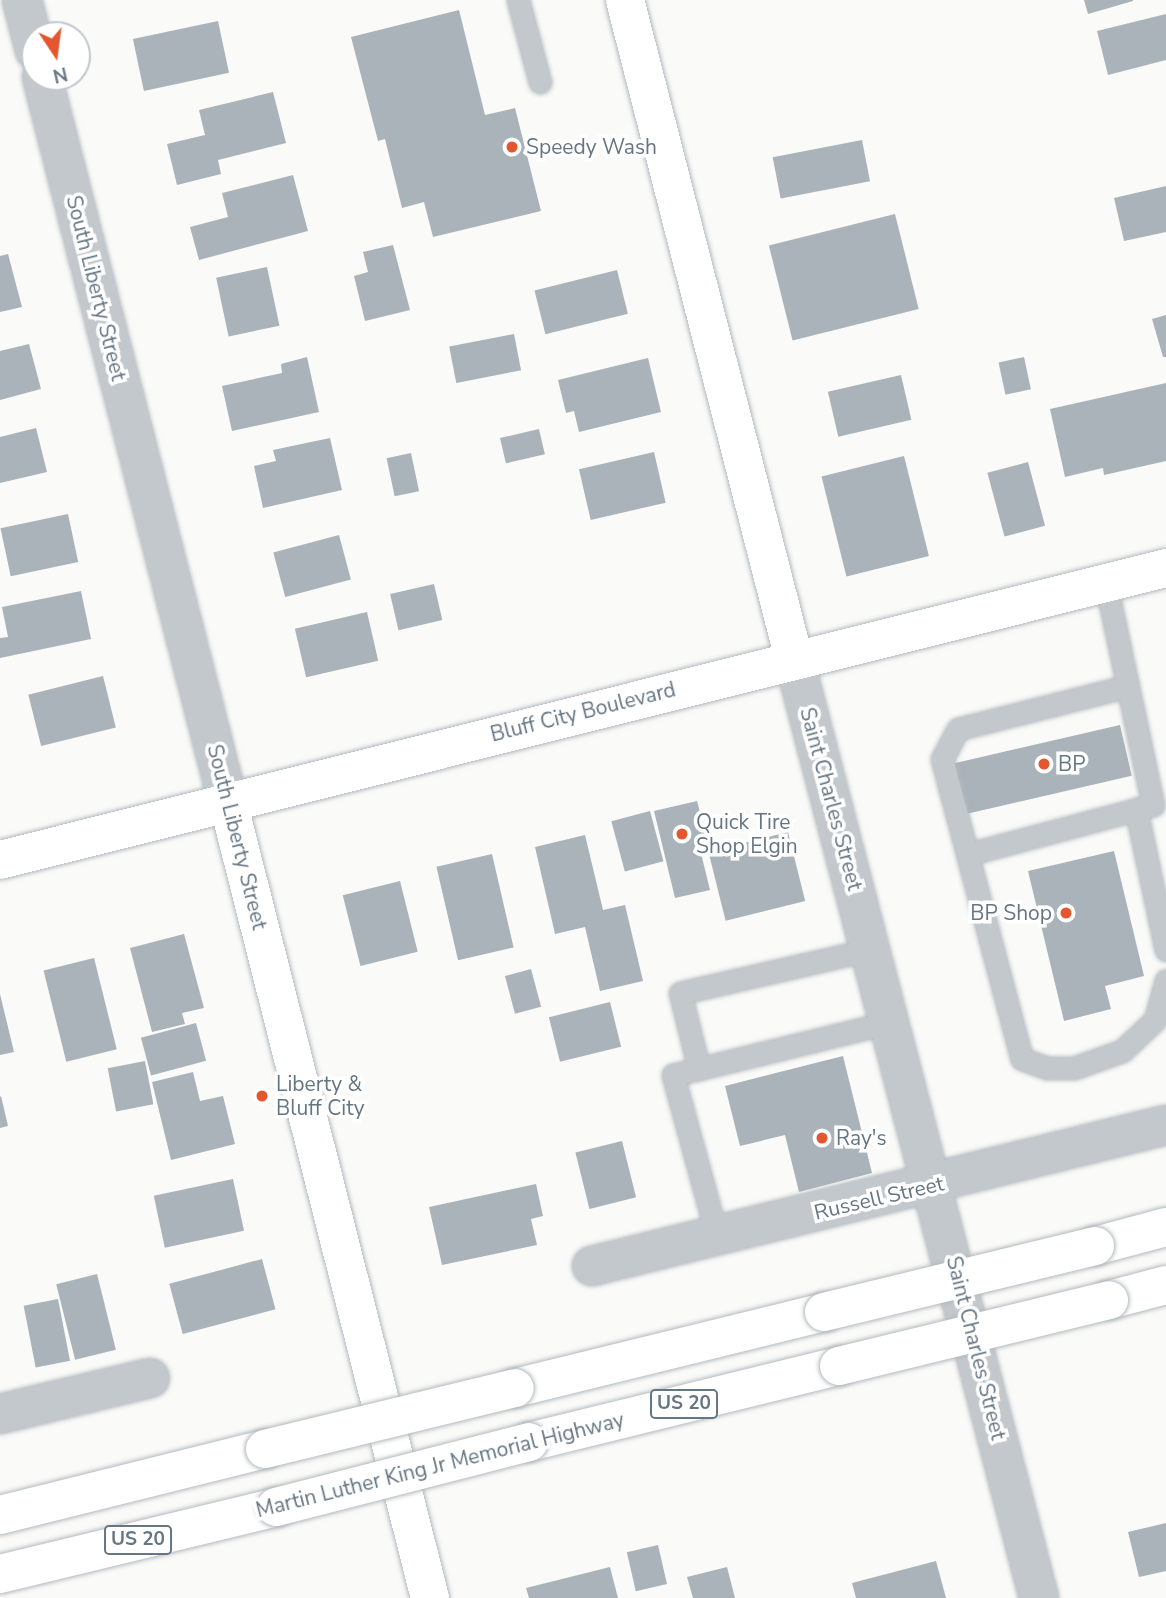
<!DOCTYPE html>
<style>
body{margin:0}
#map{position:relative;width:1166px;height:1598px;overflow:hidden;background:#fafaf8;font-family:"Nunito Sans",sans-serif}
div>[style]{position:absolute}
.building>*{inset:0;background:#aab3b9;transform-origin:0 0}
.roads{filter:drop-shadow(0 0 2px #b3babf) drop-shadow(0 0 2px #b3babf)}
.service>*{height:21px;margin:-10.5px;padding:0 10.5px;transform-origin:10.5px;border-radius:10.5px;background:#c3c8cc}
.minor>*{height:38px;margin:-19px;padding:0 19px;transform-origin:19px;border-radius:19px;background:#c3c8cc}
.secondary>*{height:38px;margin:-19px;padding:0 19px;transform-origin:19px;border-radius:19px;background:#fff}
.motorway>*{height:38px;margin:-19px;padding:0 19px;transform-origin:19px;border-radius:19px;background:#fff}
.bridges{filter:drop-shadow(0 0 2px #b4b9bd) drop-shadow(0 0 2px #b4b9bd)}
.motorway-bridge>*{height:38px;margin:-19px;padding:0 19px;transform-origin:19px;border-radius:19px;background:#fff}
.dots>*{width:19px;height:19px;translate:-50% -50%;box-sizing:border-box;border:4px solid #fff;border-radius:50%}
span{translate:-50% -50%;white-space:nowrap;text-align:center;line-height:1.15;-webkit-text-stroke:7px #fff;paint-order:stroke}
.shield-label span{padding:2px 5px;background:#fff;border:2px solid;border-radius:5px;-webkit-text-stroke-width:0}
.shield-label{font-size:19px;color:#657683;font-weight:700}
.poi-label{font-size:21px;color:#657683}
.left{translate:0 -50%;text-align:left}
.right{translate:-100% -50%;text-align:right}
.street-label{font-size:21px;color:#657683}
.north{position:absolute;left:21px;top:21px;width:70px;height:70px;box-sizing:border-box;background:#fff;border:2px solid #c1c8cd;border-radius:50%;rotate:167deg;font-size:19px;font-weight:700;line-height:28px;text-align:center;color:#657683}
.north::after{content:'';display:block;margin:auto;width:24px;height:32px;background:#e4572e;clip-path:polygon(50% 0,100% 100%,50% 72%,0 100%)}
</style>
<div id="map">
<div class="building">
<i style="clip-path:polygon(1084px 0,1133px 0,1133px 1px,1088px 14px)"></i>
<i style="clip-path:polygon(459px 10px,485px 115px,515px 108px,541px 211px,433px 237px,424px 202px,402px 208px,385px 139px,378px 141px,351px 37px)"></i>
<i style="clip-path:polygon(1166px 14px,1166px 60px,1108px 75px,1097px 31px)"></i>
<i style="left:218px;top:21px;width:53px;height:87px;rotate:78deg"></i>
<i style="clip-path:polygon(273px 92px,286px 143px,218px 160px,221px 174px,177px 185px,167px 144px,205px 135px,199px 110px)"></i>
<i style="left:862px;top:140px;width:42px;height:91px;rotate:79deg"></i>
<i style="clip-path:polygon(293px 175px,308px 231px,199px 260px,190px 227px,228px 217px,222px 193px)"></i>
<i style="clip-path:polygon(1166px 186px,1166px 232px,1124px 241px,1114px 198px)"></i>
<i style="left:895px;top:214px;width:98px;height:130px;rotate:76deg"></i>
<i style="clip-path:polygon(393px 245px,410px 310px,365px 321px,354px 276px,368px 272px,363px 252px)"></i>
<i style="clip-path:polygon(8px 254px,22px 307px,0 312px,0 256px)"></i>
<i style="left:267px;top:267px;width:60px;height:52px;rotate:78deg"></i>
<i style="left:617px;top:270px;width:45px;height:85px;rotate:76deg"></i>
<i style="clip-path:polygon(1166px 315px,1166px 357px,1163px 357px,1152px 319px)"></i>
<i style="left:514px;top:334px;width:37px;height:66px;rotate:79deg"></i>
<i style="clip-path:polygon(29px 344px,41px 389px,0 400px,0 351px)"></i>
<i style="clip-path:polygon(307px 357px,319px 412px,232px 431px,222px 386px,282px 373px,281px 364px)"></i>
<i style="left:1024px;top:357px;width:33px;height:26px;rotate:78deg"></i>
<i style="clip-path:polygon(648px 358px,661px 412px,579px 432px,574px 411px,566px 413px,558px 380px)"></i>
<i style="left:901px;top:375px;width:46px;height:75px;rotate:77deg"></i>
<i style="clip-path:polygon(1166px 383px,1166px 461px,1104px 475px,1103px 468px,1065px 477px,1050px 409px)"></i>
<i style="clip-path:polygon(36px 428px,47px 472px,0 483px,0 437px)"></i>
<i style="left:539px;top:429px;width:26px;height:40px;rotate:77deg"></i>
<i style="clip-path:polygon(330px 438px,342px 490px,263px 508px,254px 466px,276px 461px,273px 450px)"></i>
<i style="left:654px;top:452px;width:52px;height:77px;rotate:77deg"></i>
<i style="left:411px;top:453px;width:39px;height:25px;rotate:78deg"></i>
<i style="left:904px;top:456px;width:103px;height:85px;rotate:76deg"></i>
<i style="left:1028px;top:462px;width:66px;height:42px;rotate:75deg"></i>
<i style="left:68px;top:514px;width:49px;height:69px;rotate:78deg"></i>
<i style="left:339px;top:535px;width:46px;height:68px;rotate:75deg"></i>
<i style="left:434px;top:584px;width:37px;height:45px;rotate:77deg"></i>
<i style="clip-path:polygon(81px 591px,91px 639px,0 658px,0 638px,8px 637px,2px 607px)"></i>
<i style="left:367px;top:612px;width:50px;height:74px;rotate:77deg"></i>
<i style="left:103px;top:676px;width:53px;height:77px;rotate:76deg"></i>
<i style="left:1120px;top:725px;width:52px;height:170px;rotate:77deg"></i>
<i style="clip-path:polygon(697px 801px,708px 843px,699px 845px,710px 890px,675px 898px,654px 811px)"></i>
<i style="left:650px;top:811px;width:52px;height:40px;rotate:75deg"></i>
<i style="left:788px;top:832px;width:71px;height:82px;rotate:76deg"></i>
<i style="clip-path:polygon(585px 835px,603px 910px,625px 905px,643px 981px,600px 991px,585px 927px,555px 934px,535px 847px)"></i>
<i style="clip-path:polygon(1114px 851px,1144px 976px,1105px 986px,1111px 1009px,1064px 1021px,1028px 871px)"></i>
<i style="left:492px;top:854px;width:96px;height:57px;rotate:77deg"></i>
<i style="left:400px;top:881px;width:73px;height:59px;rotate:76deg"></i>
<i style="clip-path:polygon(184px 934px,204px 1008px,182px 1013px,185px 1024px,152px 1032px,130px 948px)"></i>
<i style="left:94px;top:958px;width:94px;height:52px;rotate:76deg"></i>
<i style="left:531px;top:969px;width:39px;height:27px;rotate:75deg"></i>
<i style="clip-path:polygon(0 994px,14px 1052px,0 1055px)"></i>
<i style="left:610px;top:1002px;width:46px;height:63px;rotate:76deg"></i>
<i style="left:196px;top:1023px;width:39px;height:57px;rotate:75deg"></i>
<i style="clip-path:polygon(843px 1056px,872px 1173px,799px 1192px,785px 1135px,740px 1146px,725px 1086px)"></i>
<i style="left:145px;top:1061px;width:44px;height:38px;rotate:79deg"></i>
<i style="clip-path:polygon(193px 1072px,200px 1101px,223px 1096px,235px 1144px,171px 1160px,152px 1082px)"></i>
<i style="clip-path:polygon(1px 1096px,8px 1126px,0 1128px,0 1097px)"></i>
<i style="left:622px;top:1141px;width:58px;height:48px;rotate:76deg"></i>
<i style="left:233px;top:1179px;width:53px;height:81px;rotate:78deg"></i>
<i style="clip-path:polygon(536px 1184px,543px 1216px,531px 1219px,537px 1245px,442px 1265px,429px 1207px)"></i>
<i style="left:262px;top:1259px;width:52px;height:96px;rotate:75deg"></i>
<i style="left:97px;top:1274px;width:78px;height:42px;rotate:76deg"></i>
<i style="left:58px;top:1299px;width:63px;height:35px;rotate:79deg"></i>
<i style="clip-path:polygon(1166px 1523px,1166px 1571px,1139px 1577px,1128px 1532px)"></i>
<i style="left:658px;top:1545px;width:40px;height:32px;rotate:77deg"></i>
<i style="clip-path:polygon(936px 1561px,946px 1598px,856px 1598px,852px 1583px)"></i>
<i style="clip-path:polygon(610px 1567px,618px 1598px,529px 1598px,526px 1588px)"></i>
<i style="clip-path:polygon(727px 1567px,735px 1598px,693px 1598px,687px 1577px)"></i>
</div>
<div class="roads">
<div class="service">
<i style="left:518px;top:0;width:85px;rotate:75deg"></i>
<i style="left:1128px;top:686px;width:175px;rotate:165.8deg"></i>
<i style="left:958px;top:729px;width:34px;rotate:118deg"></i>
<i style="left:942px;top:759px;width:310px;rotate:75.1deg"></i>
<i style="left:1022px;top:1059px;width:27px;rotate:20deg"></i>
<i style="left:1047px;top:1068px;width:27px"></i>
<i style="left:1074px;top:1068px;width:51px;rotate:-19.5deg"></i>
<i style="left:1122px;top:1051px;width:45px;rotate:-43.2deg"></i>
<i style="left:1155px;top:1020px;width:41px;rotate:-74.6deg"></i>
<i style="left:1136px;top:809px;width:144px;rotate:78deg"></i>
<i style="left:969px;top:854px;width:190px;rotate:-14.9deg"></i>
<i style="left:1153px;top:805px;width:227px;rotate:-102deg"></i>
<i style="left:699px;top:1069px;width:78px;rotate:-104deg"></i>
<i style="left:680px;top:993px;width:197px;rotate:-12.9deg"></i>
<i style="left:717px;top:1236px;width:167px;rotate:-105.3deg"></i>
<i style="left:673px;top:1075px;width:224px;rotate:-13.7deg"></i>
</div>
<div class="minor">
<i style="left:22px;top:0;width:52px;rotate:75.4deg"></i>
<i style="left:42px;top:77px;width:748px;rotate:75.61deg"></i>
<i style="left:794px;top:659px;width:970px;rotate:75.38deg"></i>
<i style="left:592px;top:1266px;width:591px;rotate:-13.8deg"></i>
<i style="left:0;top:1414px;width:154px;rotate:-13.5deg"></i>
</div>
<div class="secondary">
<i style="left:625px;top:0;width:680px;rotate:75.62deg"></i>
<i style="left:228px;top:802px;width:821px;rotate:75.76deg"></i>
<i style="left:0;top:860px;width:1202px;rotate:-14.06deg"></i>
</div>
<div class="motorway">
<i style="left:1095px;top:1246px;width:73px;rotate:-15deg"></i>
<i style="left:1109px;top:1300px;width:59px;rotate:-14.7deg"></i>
<i style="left:515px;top:1388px;width:318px;rotate:-13.8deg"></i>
<i style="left:529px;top:1442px;width:319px;rotate:-13.8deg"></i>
<i style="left:0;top:1515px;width:273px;rotate:-14deg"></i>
<i style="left:0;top:1574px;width:284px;rotate:-13.6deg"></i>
</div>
</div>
<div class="bridges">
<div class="motorway-bridge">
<i style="left:824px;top:1312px;width:279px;rotate:-13.7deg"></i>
<i style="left:839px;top:1366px;width:278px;rotate:-13.7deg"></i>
<i style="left:265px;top:1449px;width:257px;rotate:-13.7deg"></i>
<i style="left:276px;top:1507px;width:261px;rotate:-14.4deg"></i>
</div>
</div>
<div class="dots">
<i style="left:512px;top:147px;background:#e4572e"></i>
<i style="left:1044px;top:764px;background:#e4572e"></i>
<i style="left:682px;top:834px;background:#e4572e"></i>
<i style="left:1066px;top:913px;background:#e4572e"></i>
<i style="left:262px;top:1096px;background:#e4572e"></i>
<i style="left:822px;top:1138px;background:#e4572e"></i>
</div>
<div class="shield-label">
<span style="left:684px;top:1404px">US 20</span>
<span style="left:138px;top:1540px">US 20</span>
</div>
<div class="poi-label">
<span class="left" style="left:526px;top:147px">Speedy Wash</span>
<span class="left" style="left:1058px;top:764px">BP</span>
<span class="left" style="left:696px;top:834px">Quick Tire<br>Shop Elgin</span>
<span class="right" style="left:1052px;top:913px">BP Shop</span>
<span class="left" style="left:276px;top:1096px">Liberty &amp;<br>Bluff City</span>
<span class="left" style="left:836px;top:1138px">Ray's</span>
</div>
<div class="street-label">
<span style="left:96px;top:288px;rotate:76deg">South Liberty Street</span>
<span style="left:583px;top:712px;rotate:-14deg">Bluff City Boulevard</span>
<span style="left:831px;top:799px;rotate:75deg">Saint Charles Street</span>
<span style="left:237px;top:837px;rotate:76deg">South Liberty Street</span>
<span style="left:879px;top:1198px;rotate:-13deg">Russell Street</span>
<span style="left:976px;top:1348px;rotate:76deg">Saint Charles Street</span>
<span style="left:440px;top:1465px;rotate:-14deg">Martin Luther King Jr Memorial Highway</span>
</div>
<div class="north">N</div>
</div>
